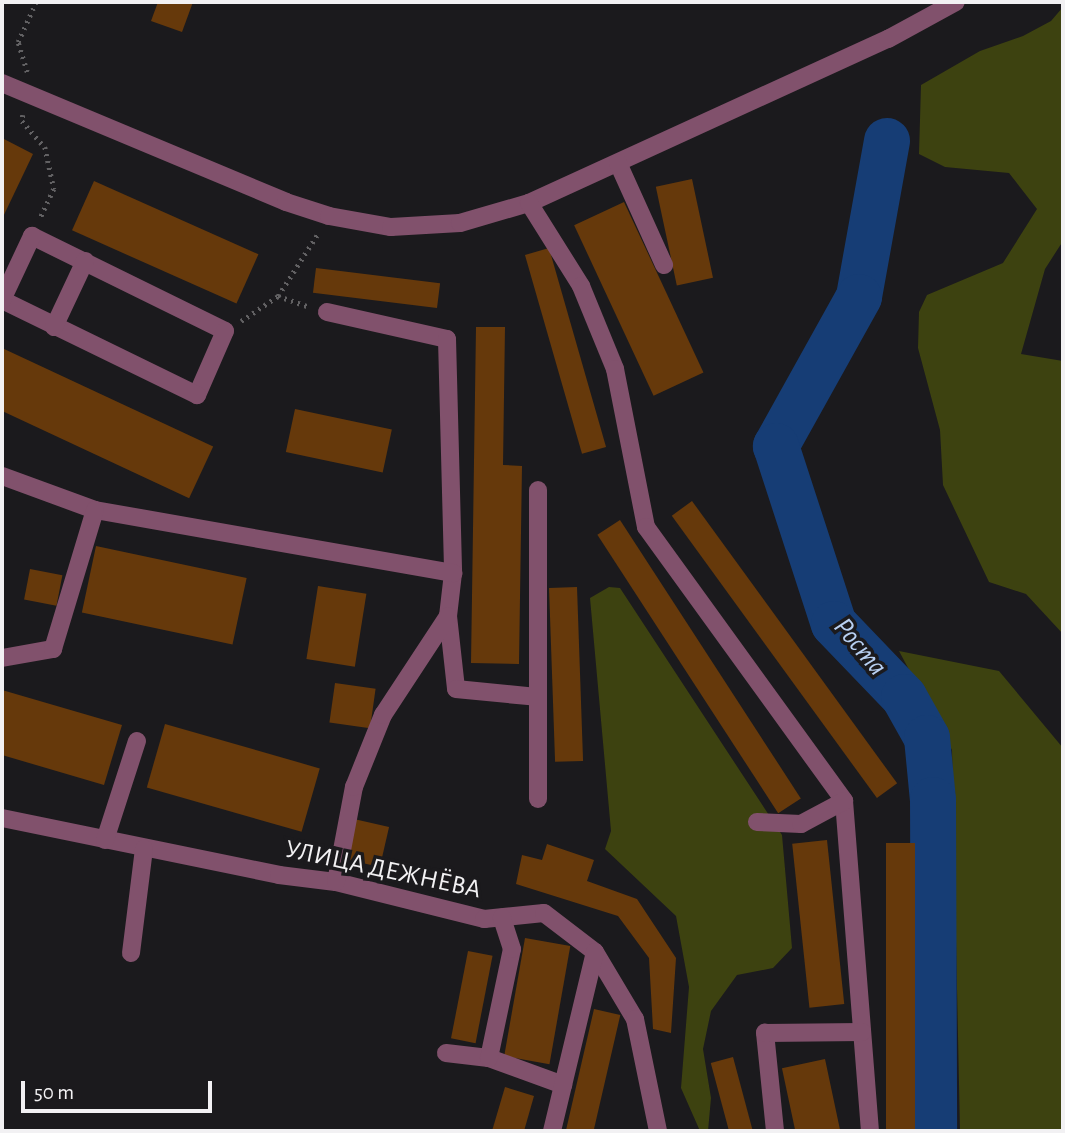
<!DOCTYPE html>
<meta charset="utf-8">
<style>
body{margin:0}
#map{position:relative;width:1065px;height:1133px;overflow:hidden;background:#1b1a1d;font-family:"Alegreya Sans",sans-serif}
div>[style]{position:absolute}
.green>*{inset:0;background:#3d4210}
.river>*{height:46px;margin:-23px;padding:0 23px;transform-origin:23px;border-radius:23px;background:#163d75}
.building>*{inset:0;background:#66390b;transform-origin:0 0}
.path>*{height:4.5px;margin-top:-2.25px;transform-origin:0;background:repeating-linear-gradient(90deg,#626163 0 2px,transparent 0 7px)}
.minor>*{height:18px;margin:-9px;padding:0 9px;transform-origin:9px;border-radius:9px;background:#81516c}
span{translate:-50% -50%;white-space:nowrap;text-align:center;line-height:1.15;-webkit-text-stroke:7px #1b1a1d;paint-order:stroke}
.street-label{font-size:26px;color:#f2f1f3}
.water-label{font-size:28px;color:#b8d0f2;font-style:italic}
.frame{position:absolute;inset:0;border:4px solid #f2f1f3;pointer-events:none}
.scale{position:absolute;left:21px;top:1081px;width:191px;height:32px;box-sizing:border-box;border:4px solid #f2f1f3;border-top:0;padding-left:9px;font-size:21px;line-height:24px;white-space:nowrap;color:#f2f1f3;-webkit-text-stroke:5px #1b1a1d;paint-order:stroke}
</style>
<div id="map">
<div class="green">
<i style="clip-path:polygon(1063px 7px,1063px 241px,1045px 269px,1021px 354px,1063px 361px,1063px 634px,1026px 594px,989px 582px,943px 485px,940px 430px,918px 348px,919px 312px,927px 295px,1003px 263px,1037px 209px,1009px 173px,945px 167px,919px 154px,921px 85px,980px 51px,1023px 36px,1051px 21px)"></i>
<i style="clip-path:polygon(609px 587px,620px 588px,782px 835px,792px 948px,773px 968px,737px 975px,711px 1011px,703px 1049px,711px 1098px,708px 1131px,700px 1131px,681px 1088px,689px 987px,676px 916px,605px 849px,611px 831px,590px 598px)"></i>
<i style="clip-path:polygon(899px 651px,999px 671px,1063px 748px,1063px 1131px,960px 1131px,952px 750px)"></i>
</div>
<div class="river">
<i style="left:887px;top:141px;width:158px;rotate:100.2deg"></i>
<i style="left:859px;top:297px;width:171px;rotate:119.1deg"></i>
<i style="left:776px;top:446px;width:187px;rotate:72deg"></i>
<i style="left:834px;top:624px;width:101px;rotate:46.2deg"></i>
<i style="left:904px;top:697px;width:47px;rotate:60.7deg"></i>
<i style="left:927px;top:738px;width:62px;rotate:84.5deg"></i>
<i style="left:933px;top:800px;width:331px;rotate:89.8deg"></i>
</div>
<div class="building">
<i style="clip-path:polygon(158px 2px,193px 2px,182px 32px,151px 21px)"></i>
<i style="clip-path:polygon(2px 138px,33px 154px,2px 219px)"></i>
<i style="left:692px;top:179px;width:101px;height:37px;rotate:78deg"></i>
<i style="left:94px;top:181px;width:180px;height:54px;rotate:24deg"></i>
<i style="left:624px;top:202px;width:188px;height:55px;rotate:65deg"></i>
<i style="left:549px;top:248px;width:207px;height:25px;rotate:74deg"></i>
<i style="left:316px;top:268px;width:125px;height:25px;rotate:7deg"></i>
<i style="clip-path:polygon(476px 327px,505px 327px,503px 465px,522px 466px,519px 664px,471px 663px)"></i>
<i style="left:2px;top:348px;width:233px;height:57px;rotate:25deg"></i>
<i style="left:295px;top:409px;width:99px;height:44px;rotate:12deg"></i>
<i style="left:692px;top:501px;width:349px;height:25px;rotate:54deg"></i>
<i style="left:620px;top:520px;width:332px;height:27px;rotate:57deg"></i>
<i style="left:96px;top:546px;width:154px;height:68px;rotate:12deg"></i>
<i style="left:30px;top:569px;width:33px;height:31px;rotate:11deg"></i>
<i style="left:318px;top:586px;width:49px;height:74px;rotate:9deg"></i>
<i style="left:577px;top:587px;width:174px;height:28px;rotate:88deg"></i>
<i style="left:335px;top:683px;width:41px;height:40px;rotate:8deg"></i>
<i style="clip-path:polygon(2px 690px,122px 725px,104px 785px,2px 755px)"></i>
<i style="left:165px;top:724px;width:161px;height:66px;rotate:16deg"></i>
<i style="left:354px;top:819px;width:36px;height:41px;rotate:13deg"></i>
<i style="left:827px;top:840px;width:165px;height:35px;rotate:84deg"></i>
<i style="left:886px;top:843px;width:29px;height:288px"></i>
<i style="clip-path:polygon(547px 844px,594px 860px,587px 881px,637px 899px,676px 958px,671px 1033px,653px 1029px,649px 958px,618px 916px,516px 884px,522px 855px,542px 860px)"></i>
<i style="left:525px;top:938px;width:46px;height:120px;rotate:10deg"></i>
<i style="left:468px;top:951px;width:25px;height:89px;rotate:11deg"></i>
<i style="left:594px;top:1009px;width:27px;height:125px;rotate:13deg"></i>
<i style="left:733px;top:1057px;width:77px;height:23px;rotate:75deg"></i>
<i style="left:825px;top:1059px;width:74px;height:44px;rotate:78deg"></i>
<i style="clip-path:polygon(505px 1087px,534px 1096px,524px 1131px,492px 1131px)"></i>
</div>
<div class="path">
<i style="left:27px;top:72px;width:31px;rotate:-107deg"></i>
<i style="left:18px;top:42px;width:44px;rotate:-65.8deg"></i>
<i style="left:23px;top:115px;width:6px;rotate:99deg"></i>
<i style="left:22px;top:121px;width:35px;rotate:49deg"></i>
<i style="left:45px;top:147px;width:43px;rotate:77.9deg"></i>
<i style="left:54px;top:189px;width:33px;rotate:115deg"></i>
<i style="left:278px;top:296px;width:31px;rotate:19deg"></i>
<i style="left:241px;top:321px;width:45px;rotate:-34deg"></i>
<i style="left:278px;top:296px;width:76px;rotate:-57.4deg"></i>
</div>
<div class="minor">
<i style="left:2px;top:83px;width:308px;rotate:22.7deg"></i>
<i style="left:286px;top:202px;width:45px;rotate:18deg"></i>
<i style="left:329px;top:216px;width:63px;rotate:10.1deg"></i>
<i style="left:391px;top:227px;width:69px;rotate:-3.3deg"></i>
<i style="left:460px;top:223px;width:72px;rotate:-16.2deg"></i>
<i style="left:529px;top:203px;width:395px;rotate:-24.6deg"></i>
<i style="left:888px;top:39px;width:77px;rotate:-28.6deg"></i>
<i style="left:618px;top:163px;width:112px;rotate:65.7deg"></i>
<i style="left:529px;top:203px;width:98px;rotate:57.9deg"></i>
<i style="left:581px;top:286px;width:90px;rotate:67.7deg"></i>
<i style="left:615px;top:369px;width:161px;rotate:78.9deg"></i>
<i style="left:646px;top:527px;width:338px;rotate:54.1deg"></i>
<i style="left:844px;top:801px;width:331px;rotate:85.5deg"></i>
<i style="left:32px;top:236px;width:215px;rotate:26.2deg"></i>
<i style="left:225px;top:331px;width:70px;rotate:113.6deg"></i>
<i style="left:197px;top:395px;width:217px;rotate:-154deg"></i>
<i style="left:2px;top:300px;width:71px;rotate:-64.9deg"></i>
<i style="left:327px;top:312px;width:123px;rotate:12.7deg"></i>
<i style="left:447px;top:339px;width:234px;rotate:88.5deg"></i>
<i style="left:453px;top:573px;width:43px;rotate:96.6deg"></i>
<i style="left:448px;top:616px;width:73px;rotate:83.7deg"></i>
<i style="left:456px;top:689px;width:81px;rotate:5.6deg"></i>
<i style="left:54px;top:327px;width:73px;rotate:-64.8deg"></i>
<i style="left:2px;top:476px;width:99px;rotate:20.1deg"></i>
<i style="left:95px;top:510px;width:364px;rotate:10deg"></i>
<i style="left:2px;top:658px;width:52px;rotate:-10deg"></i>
<i style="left:53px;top:649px;width:145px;rotate:-73.2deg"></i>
<i style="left:538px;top:799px;width:309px;rotate:-90deg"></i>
<i style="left:2px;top:818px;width:283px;rotate:11.6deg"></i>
<i style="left:279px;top:875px;width:57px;rotate:7deg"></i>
<i style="left:336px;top:882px;width:153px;rotate:14deg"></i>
<i style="left:484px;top:919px;width:60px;rotate:-5.7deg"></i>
<i style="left:544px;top:913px;width:64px;rotate:37.4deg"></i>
<i style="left:595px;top:952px;width:78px;rotate:59.2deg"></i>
<i style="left:635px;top:1019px;width:114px;rotate:78.4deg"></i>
<i style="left:757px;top:822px;width:44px;rotate:2.6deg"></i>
<i style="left:801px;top:824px;width:49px;rotate:-28.1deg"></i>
<i style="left:105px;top:840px;width:104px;rotate:-72.1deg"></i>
<i style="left:336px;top:882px;width:97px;rotate:-79.3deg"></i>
<i style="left:354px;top:787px;width:78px;rotate:-68.1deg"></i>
<i style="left:383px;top:715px;width:118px;rotate:-56.7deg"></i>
<i style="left:131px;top:953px;width:105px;rotate:-82.9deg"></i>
<i style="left:446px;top:1053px;width:43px;rotate:6.6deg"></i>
<i style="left:489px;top:1058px;width:79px;rotate:20deg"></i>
<i style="left:489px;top:1058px;width:111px;rotate:-78.1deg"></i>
<i style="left:512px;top:949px;width:33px;rotate:-108deg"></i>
<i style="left:552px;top:1131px;width:184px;rotate:-76.5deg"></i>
<i style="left:775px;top:1131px;width:99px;rotate:-95.8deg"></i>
<i style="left:765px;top:1033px;width:97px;rotate:-0.6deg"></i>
</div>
<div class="street-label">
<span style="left:383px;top:870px;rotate:12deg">УЛИЦА ДЕЖНЁВА</span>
</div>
<div class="water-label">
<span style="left:860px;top:647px;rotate:50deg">Роста</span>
</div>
<div class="frame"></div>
<div class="scale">50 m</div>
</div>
